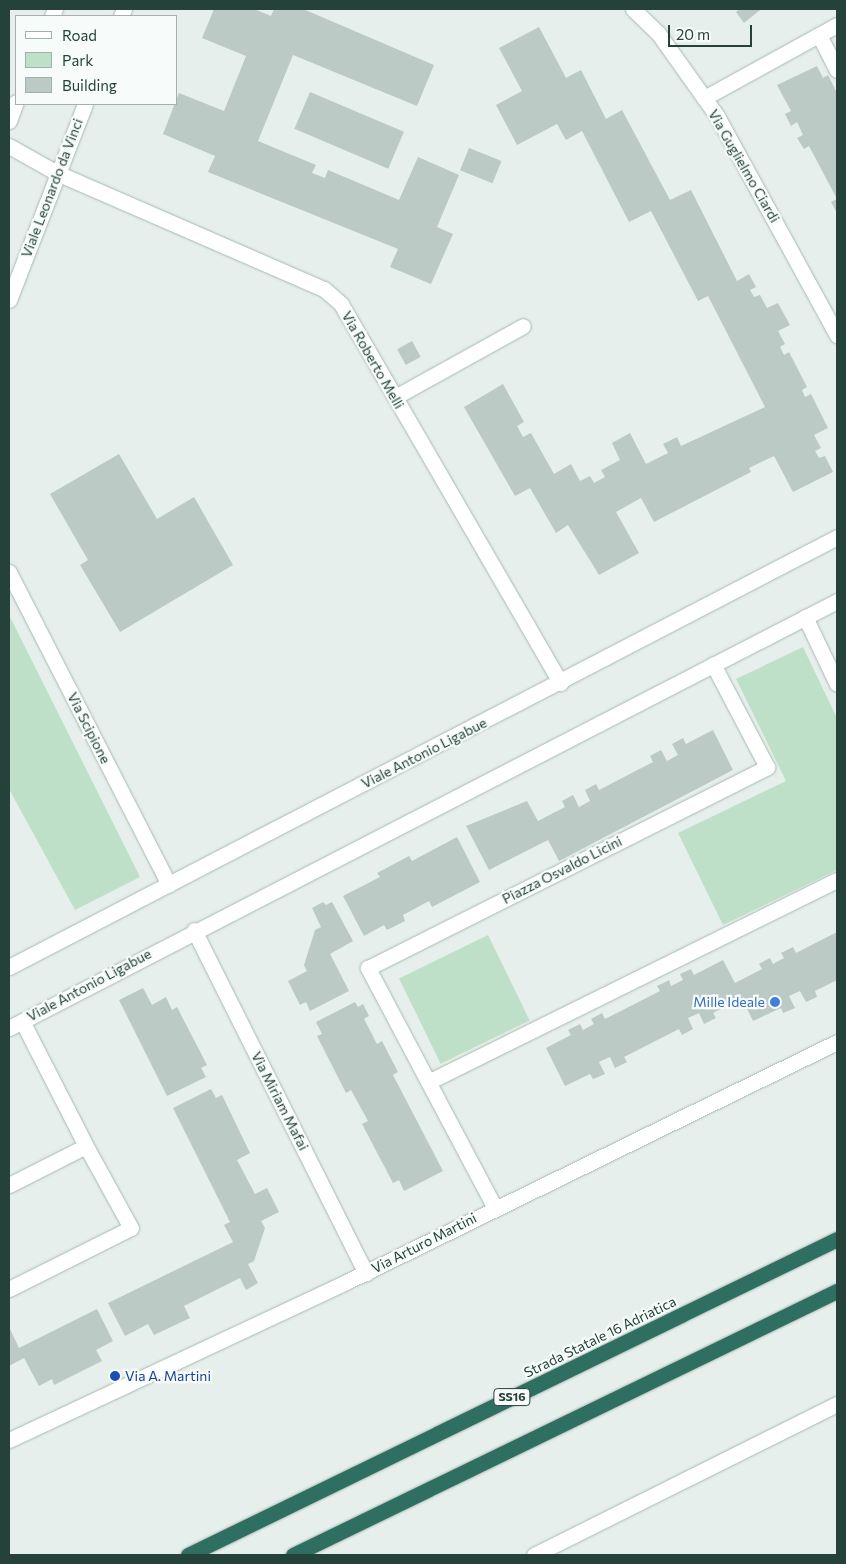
<!DOCTYPE html>
<style>
body{margin:0}
#map{position:relative;width:846px;height:1564px;overflow:hidden;background:#e6efeb;font-family:Commissioner,sans-serif}
div>[style]{position:absolute}
.green>*{inset:0;background:#bfe0c8;transform-origin:0 0}
.building>*{inset:0;background:#bbcac4;transform-origin:0 0}
.roads{filter:drop-shadow(0 0 1px #a8b8b2) drop-shadow(0 0 1px #a8b8b2)}
.minor>*{height:15px;margin:-7.5px;padding:0 7.5px;transform-origin:7.5px;border-radius:7.5px;background:#fff}
.highway>*{height:15px;margin:-7.5px;padding:0 7.5px;transform-origin:7.5px;border-radius:7.5px;background:#2f6f62}
.dots>*{width:14px;height:14px;translate:-50% -50%;box-sizing:border-box;border:2px solid #f7fbf9;border-radius:50%}
span{translate:-50% -50%;white-space:nowrap;text-align:center;line-height:1.15;-webkit-text-stroke:4.5px #f7fbf9;paint-order:stroke}
.shield-label span{padding:1px 4px;background:#f7fbf9;border:1px solid;border-radius:4px;-webkit-text-stroke-width:0}
.shield-label{font-size:12px;color:#24423a;font-weight:700}
.street-label{font-size:14px;color:#24423a}
.shop-label{font-size:14px;color:#366cbe}
.right{translate:-100% -50%;text-align:right}
.transit-label{font-size:14px;color:#164399}
.left{translate:0 -50%;text-align:left}
.frame{position:absolute;inset:0;border:10px solid #24423a;pointer-events:none}
.legend{position:absolute;left:15px;top:15px;width:162px;height:90px;box-sizing:border-box;background:#f7fbf9;border:1px solid #a3b1ad;margin:0;padding:6px 9px;list-style:none;font-size:15px;color:#24423a}
.legend li{display:flex;align-items:center;gap:10px;height:25px}
.legend b{width:25px;border:1px solid #a3b1ad}
.scale{position:absolute;left:668px;top:25px;width:84px;height:22px;box-sizing:border-box;border:2px solid #24423a;border-top:0;padding-left:6px;font-size:15px;line-height:18px;white-space:nowrap;color:#24423a;-webkit-text-stroke:4px #f7fbf9;paint-order:stroke}
</style>
<div id="map">
<div class="green">
<i style="clip-path:polygon(9px 615px,140px 877px,75px 910px,9px 789px)"></i>
<i style="clip-path:polygon(803px 647px,837px 718px,837px 870px,723px 925px,678px 833px,786px 781px,736px 679px)"></i>
<i style="left:488px;top:935px;width:95px;height:99px;rotate:64deg"></i>
</div>
<div class="building">
<i style="clip-path:polygon(214px 9px,254px 9px,271px 16px,274px 9px,303px 9px,434px 65px,417px 106px,293px 55px,258px 141px,316px 165px,312px 173px,325px 178px,328px 170px,399px 200px,418px 157px,459px 175px,437px 227px,453px 234px,431px 284px,390px 267px,398px 249px,208px 172px,215px 156px,163px 134px,179px 93px,224px 111px,246px 56px,202px 38px)"></i>
<i style="clip-path:polygon(740px 9px,759px 9px,760px 10px,744px 23px,736px 12px)"></i>
<i style="clip-path:polygon(539px 27px,566px 78px,581px 70px,606px 119px,622px 110px,670px 200px,691px 190px,737px 281px,749px 274px,756px 287px,750px 290px,754px 297px,760px 295px,767px 308px,778px 303px,790px 325px,778px 331px,785px 344px,780px 347px,784px 355px,789px 352px,807px 387px,802px 390px,805px 397px,811px 394px,828px 428px,814px 435px,821px 448px,815px 451px,819px 458px,825px 456px,833px 472px,793px 492px,774px 456px,749px 468px,751px 472px,654px 522px,641px 498px,616px 512px,639px 553px,599px 575px,568px 525px,556px 533px,530px 488px,515px 496px,464px 407px,503px 384px,524px 422px,517px 426px,523px 437px,531px 433px,554px 474px,571px 464px,580px 481px,590px 476px,594px 483px,605px 477px,601px 470px,620px 460px,612px 443px,630px 433px,646px 464px,668px 453px,663px 444px,677px 437px,681px 446px,765px 407px,708px 296px,698px 301px,651px 211px,629px 222px,582px 131px,566px 140px,557px 124px,517px 145px,496px 105px,522px 91px,499px 48px)"></i>
<i style="clip-path:polygon(817px 66px,823px 78px,828px 75px,837px 93px,837px 213px,831px 202px,837px 199px,809px 146px,804px 149px,797px 138px,803px 135px,797px 122px,791px 126px,785px 114px,791px 111px,777px 85px)"></i>
<i style="left:310px;top:92px;width:102px;height:40px;rotate:23deg"></i>
<i style="left:469px;top:148px;width:35px;height:24px;rotate:22deg"></i>
<i style="left:412px;top:341px;width:18px;height:17px;rotate:61deg"></i>
<i style="clip-path:polygon(119px 454px,157px 519px,194px 497px,233px 565px,120px 632px,80px 565px,88px 560px,50px 494px)"></i>
<i style="clip-path:polygon(713px 730px,733px 770px,559px 861px,548px 840px,489px 870px,466px 826px,527px 801px,538px 821px,565px 807px,562px 801px,573px 795px,579px 807px,590px 801px,585px 790px,596px 784px,599px 790px,653px 762px,650px 756px,661px 750px,667px 761px,678px 755px,672px 744px,683px 738px,686px 744px)"></i>
<i style="clip-path:polygon(457px 837px,480px 882px,432px 907px,429px 901px,403px 915px,405px 921px,387px 930px,384px 925px,364px 936px,343px 896px,380px 877px,377px 873px,409px 856px,412px 861px)"></i>
<i style="clip-path:polygon(323px 902px,326px 905px,332px 902px,353px 941px,330px 954px,349px 991px,310px 1011px,306px 1002px,300px 1005px,288px 981px,307px 971px,304px 965px,315px 930px,321px 927px,312px 908px)"></i>
<i style="clip-path:polygon(837px 932px,837px 980px,815px 991px,817px 997px,806px 1002px,800px 991px,789px 996px,795px 1008px,783px 1013px,781px 1008px,753px 1021px,742px 998px,713px 1013px,716px 1018px,704px 1024px,699px 1013px,688px 1018px,693px 1029px,682px 1035px,679px 1029px,624px 1057px,627px 1062px,615px 1068px,610px 1057px,599px 1062px,605px 1074px,593px 1079px,590px 1074px,565px 1086px,546px 1048px,571px 1035px,568px 1030px,580px 1024px,583px 1030px,594px 1024px,591px 1019px,602px 1013px,605px 1019px,660px 991px,657px 986px,669px 980px,671px 986px,683px 980px,680px 974px,691px 969px,694px 975px,723px 960px,735px 983px,762px 969px,759px 964px,770px 958px,773px 964px,784px 958px,781px 953px,793px 947px,796px 953px)"></i>
<i style="clip-path:polygon(143px 988px,152px 1005px,166px 997px,172px 1010px,177px 1007px,207px 1065px,201px 1068px,206px 1077px,167px 1096px,119px 1000px)"></i>
<i style="clip-path:polygon(355px 1002px,358px 1007px,363px 1004px,369px 1016px,364px 1019px,377px 1044px,382px 1041px,398px 1072px,393px 1075px,443px 1171px,404px 1191px,399px 1180px,393px 1183px,362px 1124px,368px 1121px,351px 1090px,346px 1093px,317px 1036px,322px 1034px,316px 1022px)"></i>
<i style="clip-path:polygon(211px 1089px,216px 1098px,222px 1095px,250px 1153px,237px 1160px,255px 1194px,267px 1188px,279px 1212px,261px 1221px,265px 1228px,254px 1261px,248px 1264px,258px 1283px,246px 1290px,240px 1278px,184px 1306px,190px 1318px,154px 1335px,148px 1324px,125px 1336px,108px 1303px,233px 1242px,224px 1225px,230px 1222px,173px 1108px)"></i>
<i style="clip-path:polygon(97px 1309px,113px 1341px,96px 1350px,102px 1361px,54px 1385px,52px 1379px,39px 1386px,24px 1358px,9px 1366px,9px 1327px,19px 1348px)"></i>
</div>
<div class="roads">
<div class="minor">
<i style="left:633px;top:9px;width:35px;rotate:44deg"></i>
<i style="left:658px;top:33px;width:102px;rotate:54.6deg"></i>
<i style="left:717px;top:116px;width:250px;rotate:61.3deg"></i>
<i style="left:52px;top:16px;width:8px;rotate:-67deg"></i>
<i style="left:121px;top:16px;width:8px;rotate:-67deg"></i>
<i style="left:819px;top:35px;width:39px;rotate:63deg"></i>
<i style="left:704px;top:98px;width:152px;rotate:-28.8deg"></i>
<i style="left:9px;top:121px;width:20px;rotate:-70deg"></i>
<i style="left:9px;top:146px;width:55px;rotate:29.4deg"></i>
<i style="left:57px;top:173px;width:291px;rotate:23.5deg"></i>
<i style="left:324px;top:289px;width:23px;rotate:41deg"></i>
<i style="left:341px;top:304px;width:438px;rotate:59.9deg"></i>
<i style="left:9px;top:300px;width:210px;rotate:-68.8deg"></i>
<i style="left:395px;top:397px;width:146px;rotate:-29deg"></i>
<i style="left:9px;top:572px;width:351px;rotate:62.9deg"></i>
<i style="left:805px;top:617px;width:74px;rotate:64.5deg"></i>
<i style="left:194px;top:930px;width:384px;rotate:63.4deg"></i>
<i style="left:9px;top:967px;width:933px;rotate:-27.44deg"></i>
<i style="left:9px;top:1028px;width:932px;rotate:-27.28deg"></i>
<i style="left:428px;top:1082px;width:456px;rotate:-26.3deg"></i>
<i style="left:9px;top:1185px;width:86px;rotate:-26.9deg"></i>
<i style="left:86px;top:1146px;width:140px;rotate:-117.1deg"></i>
<i style="left:495px;top:1208px;width:272px;rotate:-117.9deg"></i>
<i style="left:368px;top:968px;width:447px;rotate:-26.7deg"></i>
<i style="left:767px;top:767px;width:116px;rotate:-117.7deg"></i>
<i style="left:9px;top:1289px;width:136px;rotate:-26.6deg"></i>
<i style="left:131px;top:1228px;width:94px;rotate:-118.8deg"></i>
<i style="left:9px;top:1440px;width:372px;rotate:-25.1deg"></i>
<i style="left:346px;top:1282px;width:547px;rotate:-26.05deg"></i>
<i style="left:534px;top:1555px;width:339px;rotate:-26.5deg"></i>
</div>
<div class="highway">
<i style="left:188px;top:1555px;width:722px;rotate:-25.96deg"></i>
<i style="left:293px;top:1555px;width:605px;rotate:-25.89deg"></i>
</div>
</div>
<div class="dots">
<i style="left:775px;top:1002px;background:#3f7fe0"></i>
<i style="left:115px;top:1376px;background:#1a4fb4"></i>
</div>
<div class="shield-label">
<span style="left:512px;top:1397px">SS16</span>
</div>
<div class="street-label">
<span style="left:744px;top:166px;rotate:60deg">Via Guglielmo Ciardi</span>
<span style="left:52px;top:188px;rotate:-69deg">Viale Leonardo da Vinci</span>
<span style="left:373px;top:360px;rotate:60deg">Via Roberto Melli</span>
<span style="left:89px;top:728px;rotate:63deg">Via Scipione</span>
<span style="left:424px;top:753px;rotate:-27deg">Viale Antonio Ligabue</span>
<span style="left:562px;top:870px;rotate:-27deg">Piazza Osvaldo Licini</span>
<span style="left:89px;top:985px;rotate:-28deg">Viale Antonio Ligabue</span>
<span style="left:280px;top:1101px;rotate:63deg">Via Miriam Mafai</span>
<span style="left:424px;top:1243px;rotate:-27deg">Via Arturo Martini</span>
<span style="left:600px;top:1337px;rotate:-26deg">Strada Statale 16 Adriatica</span>
</div>
<div class="shop-label">
<span class="right" style="left:765px;top:1002px">Mille Ideale</span>
</div>
<div class="transit-label">
<span class="left" style="left:125px;top:1376px">Via A. Martini</span>
</div>
<div class="frame"></div>
<ul class="legend">
<li><b style="height:6px;background:#fff"></b>Road</li>
<li><b style="height:14px;background:#bfe0c8"></b>Park</li>
<li><b style="height:14px;background:#bbcac4"></b>Building</li>
</ul>
<div class="scale">20 m</div>
</div>
